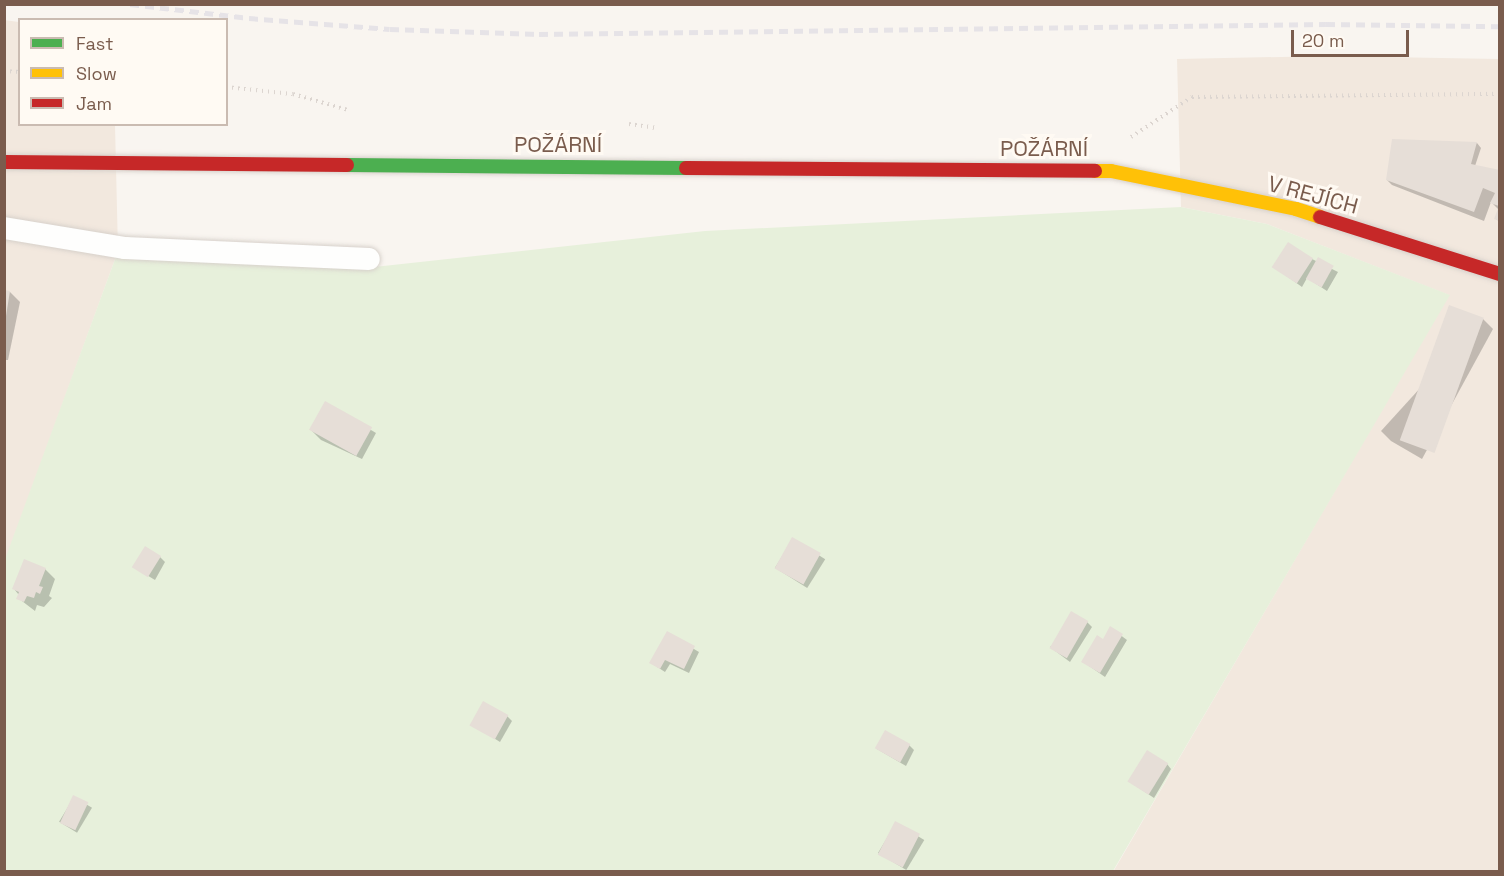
<!DOCTYPE html>
<meta charset="utf-8">
<style>
body{margin:0}
#map{position:relative;width:1504px;height:876px;overflow:hidden;background:#f9f5f0;font-family:"Space Grotesk",sans-serif}
div>[style]{position:absolute}
.residential>*{inset:0;background:#f2e8de}
.green>*{inset:0;background:#e7f0db}
.shadow>*{inset:0;background:#0003;transform-origin:0 0}
.building>*{inset:0;background:#e6ded7;transform-origin:0 0}
.path>*{height:4px;margin-top:-2px;transform-origin:0;background:repeating-linear-gradient(90deg,#dcd5d0 0 1.5px,transparent 0 6px)}
.roads{filter:drop-shadow(0 0 2px #d7d1cb) drop-shadow(0 0 2px #d7d1cb)}
.lane>*{height:22px;margin:-11px;padding:0 11px;transform-origin:11px;border-radius:11px;background:#fefefd}
.fast>*{height:14px;margin:-7px;padding:0 7px;transform-origin:7px;border-radius:7px;background:#4caf50}
.slow>*{height:14px;margin:-7px;padding:0 7px;transform-origin:7px;border-radius:7px;background:#ffc107}
.jam>*{height:14px;margin:-7px;padding:0 7px;transform-origin:7px;border-radius:7px;background:#c62828}
.rail>*{height:4.5px;margin-top:-2.25px;transform-origin:0;background:repeating-linear-gradient(90deg,#e6e3e7 0 9px,transparent 0 15px)}
span{translate:-50% -50%;white-space:nowrap;text-align:center;line-height:1.15;-webkit-text-stroke:6px #fffaf3;paint-order:stroke}
.street-label{font-size:22px;color:#7a5c4d}
.frame{position:absolute;inset:0;border:6px solid #7a5c4d;pointer-events:none}
.legend{position:absolute;left:18px;top:18px;width:210px;height:108px;box-sizing:border-box;background:#fffaf3;border:2px solid #cabbb1;margin:0;padding:8px 10px;list-style:none;font-size:18px;color:#7a5c4d}
.legend li{display:flex;align-items:center;gap:12px;height:30px}
.legend b{width:30px;border:2px solid #cabbb1}
.scale{position:absolute;left:1291px;top:30px;width:118px;height:27px;box-sizing:border-box;border:3px solid #7a5c4d;border-top:0;padding-left:8px;font-size:18px;line-height:21px;white-space:nowrap;color:#7a5c4d;-webkit-text-stroke:4px #fffaf3;paint-order:stroke}
</style>
<div id="map">
<div class="residential">
<i style="clip-path:polygon(4px 20px,19px 22px,20px 124px,115px 125px,118px 251px,5px 562px)"></i>
<i style="clip-path:polygon(1326px 56px,1499px 59px,1499px 871px,1113px 872px,1449px 295px,1267px 224px,1181px 207px,1177px 59px)"></i>
</div>
<div class="green">
<i style="clip-path:polygon(1181px 207px,1267px 224px,1450px 295px,1113px 871px,5px 871px,4px 562px,118px 251px,365px 268px,705px 231px)"></i>
</div>
<div class="shadow">
<i style="clip-path:polygon(1477px 143px,1481px 148px,1475px 166px,1500px 172px,1500px 222px,1496px 219px,1499px 210px,1491px 202px,1484px 221px,1392px 185px,1387px 180px)"></i>
<i style="clip-path:polygon(1312px 259px,1338px 272px,1327px 291px,1307px 278px,1302px 287px,1274px 267px)"></i>
<i style="clip-path:polygon(4px 291px,10px 292px,20px 302px,8px 360px,4px 360px)"></i>
<i style="clip-path:polygon(1483px 319px,1493px 329px,1422px 459px,1391px 441px,1381px 431px)"></i>
<i style="clip-path:polygon(326px 403px,376px 433px,362px 459px,321px 440px,311px 430px)"></i>
<i style="left:793px;top:539px;width:38px;height:34px;rotate:32deg"></i>
<i style="clip-path:polygon(160px 557px,165px 562px,155px 580px,135px 568px)"></i>
<i style="clip-path:polygon(45px 569px,55px 579px,49px 596px,52px 598px,44px 607px,37px 605px,35px 611px,18px 598px,19px 595px,14px 589px)"></i>
<i style="clip-path:polygon(1087px 622px,1092px 627px,1070px 662px,1050px 647px)"></i>
<i style="clip-path:polygon(1111px 628px,1127px 640px,1105px 677px,1082px 661px,1103px 641px)"></i>
<i style="clip-path:polygon(667px 633px,699px 652px,689px 673px,670px 664px,665px 672px,651px 663px)"></i>
<i style="clip-path:polygon(507px 716px,512px 721px,500px 742px,473px 725px)"></i>
<i style="clip-path:polygon(909px 745px,914px 750px,906px 766px,877px 749px)"></i>
<i style="clip-path:polygon(1167px 764px,1171px 769px,1154px 798px,1130px 782px)"></i>
<i style="left:74px;top:797px;width:21px;height:29px;rotate:31deg"></i>
<i style="left:896px;top:823px;width:33px;height:35px;rotate:31deg"></i>
</div>
<div class="building">
<i style="clip-path:polygon(1392px 139px,1477px 142px,1471px 164px,1500px 170px,1500px 221px,1494px 219px,1499px 206px,1490px 203px,1495px 193px,1483px 188px,1474px 212px,1386px 180px)"></i>
<i style="left:1288px;top:242px;width:30px;height:30px;rotate:33deg"></i>
<i style="left:1318px;top:257px;width:18px;height:25px;rotate:29deg"></i>
<i style="clip-path:polygon(4px 290px,10px 291px,6px 316px,4px 316px)"></i>
<i style="left:1449px;top:305px;width:37px;height:144px;rotate:20deg"></i>
<i style="left:325px;top:401px;width:54px;height:33px;rotate:29deg"></i>
<i style="left:792px;top:537px;width:33px;height:36px;rotate:29deg"></i>
<i style="left:145px;top:546px;width:19px;height:25px;rotate:32deg"></i>
<i style="clip-path:polygon(24px 559px,46px 568px,39px 586px,43px 587px,40px 594px,36px 592px,34px 598px,27px 596px,24px 602px,16px 599px,19px 592px,12px 589px)"></i>
<i style="left:1071px;top:611px;width:20px;height:43px;rotate:30deg"></i>
<i style="clip-path:polygon(1110px 626px,1123px 634px,1100px 673px,1081px 662px,1097px 635px,1103px 639px)"></i>
<i style="clip-path:polygon(667px 631px,695px 646px,684px 669px,665px 660px,660px 669px,649px 663px)"></i>
<i style="left:483px;top:701px;width:29px;height:28px;rotate:29deg"></i>
<i style="left:885px;top:730px;width:29px;height:21px;rotate:29deg"></i>
<i style="left:1147px;top:750px;width:25px;height:37px;rotate:32deg"></i>
<i style="left:73px;top:795px;width:17px;height:31px;rotate:25deg"></i>
<i style="left:895px;top:821px;width:28px;height:38px;rotate:27deg"></i>
</div>
<div class="path">
<i style="left:4px;top:71px;width:16px;rotate:4deg"></i>
<i style="left:226px;top:87px;width:67px;rotate:6deg"></i>
<i style="left:293px;top:94px;width:57px;rotate:16.2deg"></i>
<i style="left:629px;top:124px;width:28px;rotate:8deg"></i>
<i style="left:1131px;top:137px;width:73px;rotate:-33.3deg"></i>
<i style="left:1192px;top:97px;width:308px;rotate:-0.6deg"></i>
</div>
<div class="roads">
<div class="lane">
<i style="left:4px;top:228px;width:123px;rotate:9.4deg"></i>
<i style="left:125px;top:248px;width:244px;rotate:2.6deg"></i>
</div>
<div class="fast">
<i style="left:347px;top:165px;width:339px;rotate:0.5deg"></i>
</div>
<div class="slow">
<i style="left:1095px;top:171px;width:16px"></i>
<i style="left:1111px;top:171px;width:189px;rotate:11.6deg"></i>
<i style="left:1296px;top:209px;width:25px;rotate:18deg"></i>
</div>
<div class="jam">
<i style="left:4px;top:162px;width:343px;rotate:0.5deg"></i>
<i style="left:686px;top:168px;width:409px;rotate:0.4deg"></i>
<i style="left:1320px;top:217px;width:189px;rotate:17.6deg"></i>
</div>
</div>
<div class="rail">
<i style="left:130px;top:4px;width:120px;rotate:6.7deg"></i>
<i style="left:249px;top:18px;width:141px;rotate:4.5deg"></i>
<i style="left:390px;top:29px;width:149px;rotate:1.9deg"></i>
<i style="left:539px;top:34px;width:787px;rotate:-0.73deg"></i>
<i style="left:1326px;top:24px;width:174px;rotate:0.7deg"></i>
</div>
<div class="street-label">
<span style="left:558px;top:145px">POŽÁRNÍ</span>
<span style="left:1044px;top:149px">POŽÁRNÍ</span>
<span style="left:1313px;top:195px;rotate:15deg">V REJÍCH</span>
</div>
<div class="frame"></div>
<ul class="legend">
<li><b style="height:8px;background:#4caf50"></b>Fast</li>
<li><b style="height:8px;background:#ffc107"></b>Slow</li>
<li><b style="height:8px;background:#c62828"></b>Jam</li>
</ul>
<div class="scale">20 m</div>
</div>
